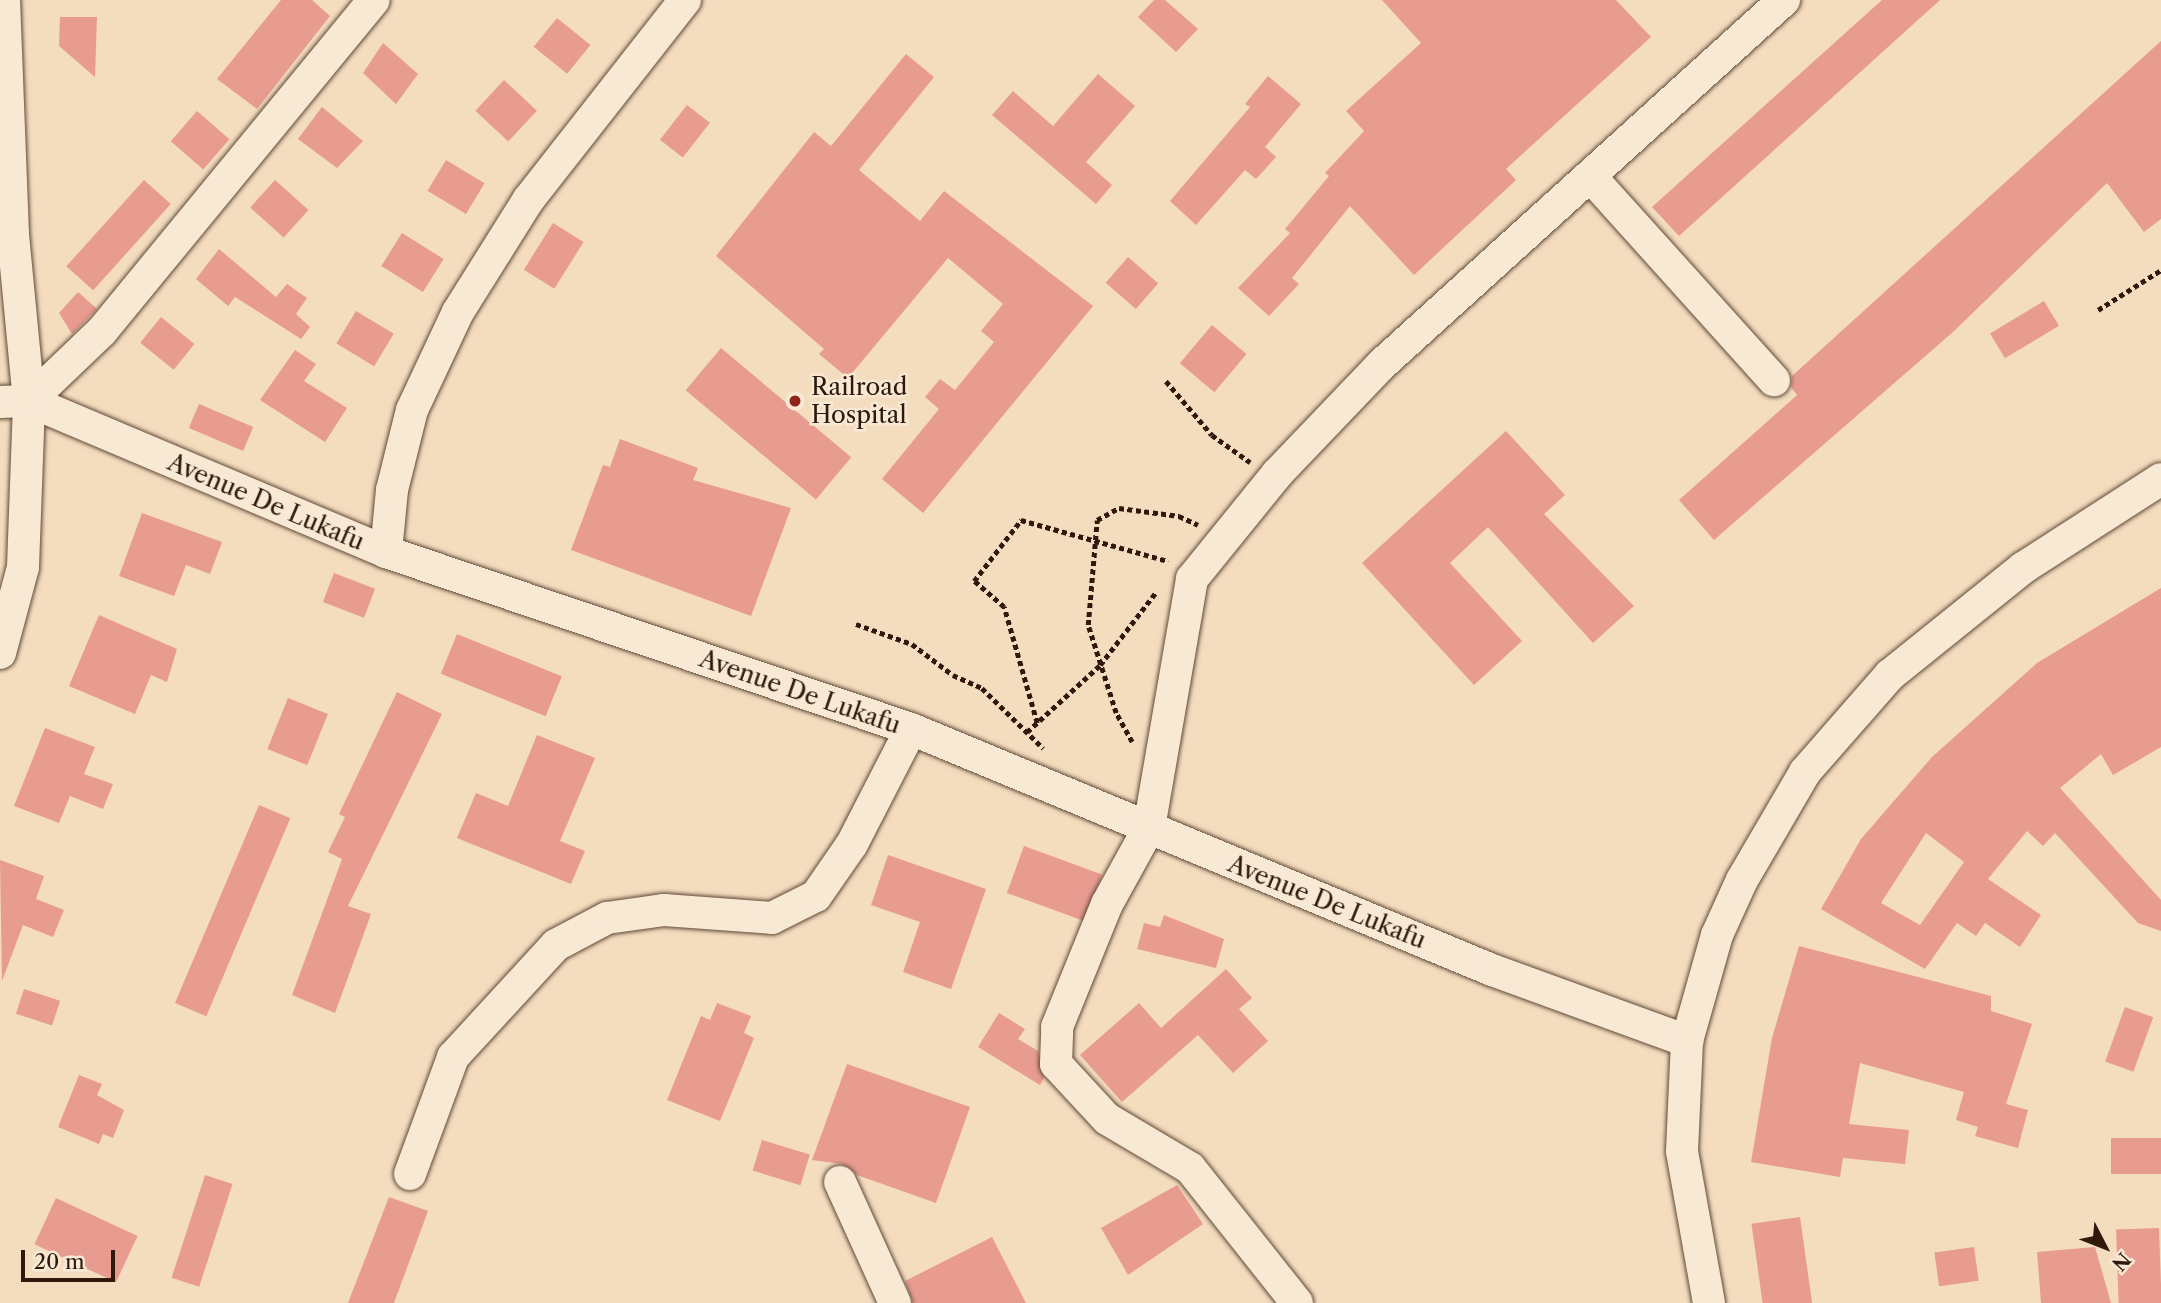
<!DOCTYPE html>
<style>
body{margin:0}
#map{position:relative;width:2161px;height:1303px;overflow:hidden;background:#f4ddbe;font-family:"Libre Caslon Text",serif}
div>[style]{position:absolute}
.building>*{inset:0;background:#e89b8f;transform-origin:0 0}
.path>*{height:4.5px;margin-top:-2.25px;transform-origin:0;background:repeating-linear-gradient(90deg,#30180d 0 5px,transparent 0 8.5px)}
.roads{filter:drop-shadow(0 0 2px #614939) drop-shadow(0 0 2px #614939)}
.minor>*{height:32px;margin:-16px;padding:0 16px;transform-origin:16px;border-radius:16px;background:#f8e9d5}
.dots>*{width:19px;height:19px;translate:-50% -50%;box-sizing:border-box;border:4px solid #f8e9d5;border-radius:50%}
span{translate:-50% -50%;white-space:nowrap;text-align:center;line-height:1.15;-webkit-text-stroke:5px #f8e9d5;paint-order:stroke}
.poi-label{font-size:24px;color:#30180d}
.left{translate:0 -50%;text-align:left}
.street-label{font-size:24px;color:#30180d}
.north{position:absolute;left:2070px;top:1212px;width:70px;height:70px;-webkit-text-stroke:5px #f8e9d5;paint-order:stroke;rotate:132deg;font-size:19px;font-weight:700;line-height:28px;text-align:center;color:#30180d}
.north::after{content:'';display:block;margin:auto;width:24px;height:32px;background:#30180d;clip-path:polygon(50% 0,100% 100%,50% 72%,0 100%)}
.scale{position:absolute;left:21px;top:1250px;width:94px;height:32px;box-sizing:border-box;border:4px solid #30180d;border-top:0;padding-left:9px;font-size:21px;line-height:24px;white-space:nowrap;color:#30180d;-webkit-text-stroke:5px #f8e9d5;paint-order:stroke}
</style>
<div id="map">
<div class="building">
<i style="clip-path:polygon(281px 0,312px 0,330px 16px,257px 109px,217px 79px)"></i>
<i style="clip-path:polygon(1154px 0,1165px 0,1198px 29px,1176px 52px,1138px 17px)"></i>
<i style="clip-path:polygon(1382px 0,1616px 0,1651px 37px,1506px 169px,1516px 180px,1414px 275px,1350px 206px,1292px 278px,1299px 284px,1269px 316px,1238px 288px,1290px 233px,1285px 229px,1329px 176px,1325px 173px,1364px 131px,1346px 111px,1421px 43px)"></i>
<i style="clip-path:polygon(1882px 0,1940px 0,1679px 236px,1652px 207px)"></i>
<i style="clip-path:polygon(60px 17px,97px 17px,95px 77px,59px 46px)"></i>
<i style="left:557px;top:18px;width:43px;height:37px;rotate:39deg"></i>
<i style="clip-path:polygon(2161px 41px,2161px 219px,2144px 232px,2107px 183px,1953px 332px,1714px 540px,1679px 500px,1797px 395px,1791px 387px,1792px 376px)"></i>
<i style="clip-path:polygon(383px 43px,418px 74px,396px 104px,363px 73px)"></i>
<i style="clip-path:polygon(906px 54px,934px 77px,859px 170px,920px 221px,944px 191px,1093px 306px,923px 513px,882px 479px,939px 409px,925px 397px,940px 379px,955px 390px,994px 342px,981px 331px,1003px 304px,948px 258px,848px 378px,819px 354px,824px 349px,716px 256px,814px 132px,831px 146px)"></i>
<i style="clip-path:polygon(1098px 74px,1135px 106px,1086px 162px,1112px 185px,1096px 204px,992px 115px,1013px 91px,1053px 126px)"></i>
<i style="clip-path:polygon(1268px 76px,1301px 104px,1265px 147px,1276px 157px,1256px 179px,1245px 170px,1196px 225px,1170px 201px,1250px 107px,1245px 104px)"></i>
<i style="left:504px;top:80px;width:45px;height:42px;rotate:43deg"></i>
<i style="left:687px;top:105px;width:29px;height:44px;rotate:38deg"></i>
<i style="clip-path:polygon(322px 107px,363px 141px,337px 168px,298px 139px)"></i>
<i style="left:197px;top:111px;width:43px;height:40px;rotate:41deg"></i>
<i style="left:446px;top:160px;width:45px;height:36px;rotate:31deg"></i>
<i style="left:144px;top:180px;width:36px;height:116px;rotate:42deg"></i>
<i style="left:275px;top:180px;width:45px;height:37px;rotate:42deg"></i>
<i style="left:553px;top:223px;width:36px;height:55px;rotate:32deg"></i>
<i style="left:402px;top:233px;width:49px;height:39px;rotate:32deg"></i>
<i style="clip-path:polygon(219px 249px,276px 297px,287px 284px,307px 298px,296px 314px,310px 327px,301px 339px,235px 297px,228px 306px,196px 279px)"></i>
<i style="left:1128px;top:257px;width:40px;height:34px;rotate:41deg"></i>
<i style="clip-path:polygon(78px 292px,97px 309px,72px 334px,59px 313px)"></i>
<i style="left:2044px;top:301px;width:29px;height:63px;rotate:59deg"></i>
<i style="left:356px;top:311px;width:44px;height:38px;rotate:31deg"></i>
<i style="left:161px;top:317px;width:43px;height:33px;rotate:39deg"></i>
<i style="left:1212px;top:325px;width:45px;height:50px;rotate:40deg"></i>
<i style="left:721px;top:348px;width:170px;height:55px;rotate:40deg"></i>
<i style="clip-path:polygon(295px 350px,316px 364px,304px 381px,347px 408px,325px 442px,260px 400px)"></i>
<i style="left:199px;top:404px;width:59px;height:26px;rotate:23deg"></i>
<i style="clip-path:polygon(1506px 431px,1565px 495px,1544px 514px,1634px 606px,1593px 643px,1488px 527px,1450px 563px,1522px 641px,1474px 685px,1362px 563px)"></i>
<i style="clip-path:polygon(620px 439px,698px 468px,693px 480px,791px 508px,751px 616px,571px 550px,603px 465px,610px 467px)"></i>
<i style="clip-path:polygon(142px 513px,222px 542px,210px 574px,186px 565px,174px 596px,119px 576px)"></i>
<i style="left:334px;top:573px;width:44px;height:31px;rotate:21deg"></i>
<i style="clip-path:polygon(evenodd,2161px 588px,2161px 747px,2113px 775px,2101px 754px,2060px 788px,2161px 900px,2161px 931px,2138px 923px,2055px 833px,2043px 846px,2027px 831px,1988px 879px,2041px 915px,2020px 947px,1985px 923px,1976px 936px,1957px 923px,1925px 969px,1821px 909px,1861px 839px,1932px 757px,2037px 663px,2161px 588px,1926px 833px,1964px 862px,1920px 925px,1881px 903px,1926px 833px)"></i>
<i style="clip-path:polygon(99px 615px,177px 649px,167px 682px,151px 675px,135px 714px,69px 686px)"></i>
<i style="left:457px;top:634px;width:113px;height:43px;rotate:22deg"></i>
<i style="clip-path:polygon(397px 692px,442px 714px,348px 906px,371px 914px,335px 1013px,292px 995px,342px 859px,328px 852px,345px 817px,339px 814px)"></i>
<i style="left:288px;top:698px;width:43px;height:55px;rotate:22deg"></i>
<i style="clip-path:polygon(45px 728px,95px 747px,84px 774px,113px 784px,103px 809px,70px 796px,59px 823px,14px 806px)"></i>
<i style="clip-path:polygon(537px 735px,595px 758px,560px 841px,585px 851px,571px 884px,457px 838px,476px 793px,508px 806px)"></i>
<i style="left:259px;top:805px;width:34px;height:215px;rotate:23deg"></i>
<i style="left:1024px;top:846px;width:83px;height:50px;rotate:20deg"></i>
<i style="clip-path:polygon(888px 855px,986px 889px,951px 989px,903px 972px,920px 922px,871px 905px)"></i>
<i style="clip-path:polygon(0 860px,44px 876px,36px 899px,64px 910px,53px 937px,23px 925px,2px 981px)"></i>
<i style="clip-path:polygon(1164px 915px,1224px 939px,1216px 968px,1137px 949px,1144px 923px,1160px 927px)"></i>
<i style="clip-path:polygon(1799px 946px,1991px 996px,1991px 1011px,2032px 1024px,2006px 1104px,2028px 1110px,2018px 1148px,1975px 1136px,1978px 1127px,1956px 1120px,1964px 1092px,1860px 1063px,1849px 1124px,1909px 1130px,1905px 1164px,1843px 1158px,1840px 1177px,1751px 1162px,1772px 1038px)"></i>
<i style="clip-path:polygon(1226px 969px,1252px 998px,1239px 1009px,1268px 1041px,1233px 1073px,1198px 1035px,1122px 1102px,1080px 1055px,1139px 1003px,1161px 1028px)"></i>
<i style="left:24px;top:989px;width:38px;height:26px;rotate:18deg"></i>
<i style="clip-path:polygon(717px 1003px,751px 1016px,744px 1033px,754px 1038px,720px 1121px,667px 1100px,701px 1016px,710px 1020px)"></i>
<i style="left:2125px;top:1007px;width:30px;height:58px;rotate:20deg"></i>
<i style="clip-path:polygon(999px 1013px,1025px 1029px,1018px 1039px,1038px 1051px,1044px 1078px,1040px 1085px,978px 1047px)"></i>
<i style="clip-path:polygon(847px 1064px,970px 1107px,936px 1203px,857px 1175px,842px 1164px,812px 1160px)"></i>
<i style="clip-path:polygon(79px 1075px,102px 1084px,97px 1095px,124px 1110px,113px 1138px,103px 1134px,99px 1144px,58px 1127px)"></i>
<i style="left:2161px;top:1138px;width:36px;height:50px;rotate:90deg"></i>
<i style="left:762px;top:1140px;width:50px;height:32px;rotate:17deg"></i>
<i style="left:205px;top:1175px;width:29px;height:108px;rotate:18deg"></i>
<i style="clip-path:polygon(1177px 1185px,1203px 1224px,1128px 1275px,1101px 1228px)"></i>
<i style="clip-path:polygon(389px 1197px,428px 1211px,394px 1303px,348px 1303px)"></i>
<i style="left:56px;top:1198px;width:90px;height:51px;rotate:25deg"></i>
<i style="left:1800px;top:1217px;width:87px;height:49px;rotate:82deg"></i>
<i style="left:2159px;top:1228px;width:75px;height:43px;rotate:88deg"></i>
<i style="clip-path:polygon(992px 1237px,1026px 1303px,913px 1303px,905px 1281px)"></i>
<i style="left:1974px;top:1247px;width:34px;height:40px;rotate:82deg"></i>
<i style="clip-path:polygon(2095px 1247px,2111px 1303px,2041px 1303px,2037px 1252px)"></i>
</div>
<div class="path">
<i style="left:2098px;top:310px;width:75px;rotate:-32.4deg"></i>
<i style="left:1166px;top:381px;width:71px;rotate:49.6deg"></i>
<i style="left:1212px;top:435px;width:47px;rotate:35.4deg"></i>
<i style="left:856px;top:624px;width:59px;rotate:19.7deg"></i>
<i style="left:912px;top:644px;width:51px;rotate:37.1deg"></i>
<i style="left:953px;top:675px;width:32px;rotate:24deg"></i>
<i style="left:982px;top:688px;width:86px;rotate:44.5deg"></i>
<i style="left:1037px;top:723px;width:121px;rotate:-105.9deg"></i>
<i style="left:1004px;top:607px;width:40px;rotate:-139deg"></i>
<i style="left:974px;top:581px;width:77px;rotate:-52.4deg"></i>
<i style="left:1021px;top:520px;width:153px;rotate:15.6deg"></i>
<i style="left:1027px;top:732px;width:99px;rotate:-42.5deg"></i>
<i style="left:1100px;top:665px;width:92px;rotate:-52.5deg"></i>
<i style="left:1132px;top:742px;width:33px;rotate:-119deg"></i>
<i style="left:1116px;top:713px;width:92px;rotate:-107.7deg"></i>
<i style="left:1088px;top:625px;width:105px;rotate:-85.1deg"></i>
<i style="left:1097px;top:520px;width:25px;rotate:-29deg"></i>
<i style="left:1119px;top:508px;width:61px;rotate:7.6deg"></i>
<i style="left:1179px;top:516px;width:21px;rotate:25deg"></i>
</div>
<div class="roads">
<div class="minor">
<i style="left:1590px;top:176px;width:275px;rotate:48deg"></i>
<i style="left:29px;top:401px;width:101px;rotate:-43.8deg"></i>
<i style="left:102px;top:331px;width:428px;rotate:-50.6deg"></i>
<i style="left:0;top:402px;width:29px;rotate:-2deg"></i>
<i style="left:29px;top:401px;width:388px;rotate:22.9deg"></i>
<i style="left:386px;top:552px;width:554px;rotate:18.63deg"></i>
<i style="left:911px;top:729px;width:629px;rotate:22.53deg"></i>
<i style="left:1492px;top:970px;width:208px;rotate:20deg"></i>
<i style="left:386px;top:552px;width:62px;rotate:-84.5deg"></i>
<i style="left:392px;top:490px;width:82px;rotate:-76deg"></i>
<i style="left:412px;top:410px;width:108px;rotate:-64.9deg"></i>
<i style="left:458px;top:312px;width:133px;rotate:-57.9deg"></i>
<i style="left:529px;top:199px;width:253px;rotate:-51.9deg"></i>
<i style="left:0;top:653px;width:89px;rotate:-75deg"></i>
<i style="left:23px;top:567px;width:166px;rotate:-87.9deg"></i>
<i style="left:29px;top:401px;width:168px;rotate:-95.5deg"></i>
<i style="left:13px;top:234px;width:234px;rotate:-92.2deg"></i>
<i style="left:410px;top:1174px;width:125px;rotate:-69.8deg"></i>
<i style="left:453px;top:1057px;width:152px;rotate:-47.4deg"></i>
<i style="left:556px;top:945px;width:58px;rotate:-27.9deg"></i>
<i style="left:607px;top:918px;width:58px;rotate:-8deg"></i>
<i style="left:664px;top:910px;width:108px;rotate:4.2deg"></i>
<i style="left:772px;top:918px;width:49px;rotate:-26.6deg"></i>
<i style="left:816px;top:896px;width:63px;rotate:-55.3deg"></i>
<i style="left:852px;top:844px;width:129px;rotate:-62.8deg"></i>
<i style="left:840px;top:1182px;width:133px;rotate:65.6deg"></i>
<i style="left:1297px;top:1303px;width:172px;rotate:-128.4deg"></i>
<i style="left:1190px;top:1168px;width:96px;rotate:-149.4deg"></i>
<i style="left:1107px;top:1119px;width:75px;rotate:-132.8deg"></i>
<i style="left:1056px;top:1064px;width:37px;rotate:-88deg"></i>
<i style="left:1057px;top:1027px;width:133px;rotate:-67.9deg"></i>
<i style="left:1107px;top:904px;width:87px;rotate:-61.1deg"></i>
<i style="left:1149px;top:828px;width:253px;rotate:-80.2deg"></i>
<i style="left:1192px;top:579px;width:135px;rotate:-51deg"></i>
<i style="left:1277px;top:474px;width:151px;rotate:-46.3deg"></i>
<i style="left:1381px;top:365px;width:544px;rotate:-42.17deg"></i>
<i style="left:1709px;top:1303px;width:154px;rotate:-100.1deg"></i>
<i style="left:1682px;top:1151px;width:110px;rotate:-87.4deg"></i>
<i style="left:1687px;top:1041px;width:110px;rotate:-74.2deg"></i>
<i style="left:1717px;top:935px;width:60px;rotate:-65.6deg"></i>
<i style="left:1742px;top:880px;width:125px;rotate:-59.7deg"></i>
<i style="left:1805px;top:772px;width:129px;rotate:-48.8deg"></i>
<i style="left:1890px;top:675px;width:171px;rotate:-38.8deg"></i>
<i style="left:2023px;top:568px;width:164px;rotate:-32.8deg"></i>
</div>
</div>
<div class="dots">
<i style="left:795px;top:401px;background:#8f2418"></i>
</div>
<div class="poi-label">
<span class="left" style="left:811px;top:401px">Railroad<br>Hospital</span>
</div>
<div class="street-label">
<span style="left:266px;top:502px;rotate:23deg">Avenue De Lukafu</span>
<span style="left:800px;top:692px;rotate:19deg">Avenue De Lukafu</span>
<span style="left:1327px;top:902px;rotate:22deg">Avenue De Lukafu</span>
</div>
<div class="north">N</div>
<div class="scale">20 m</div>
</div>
